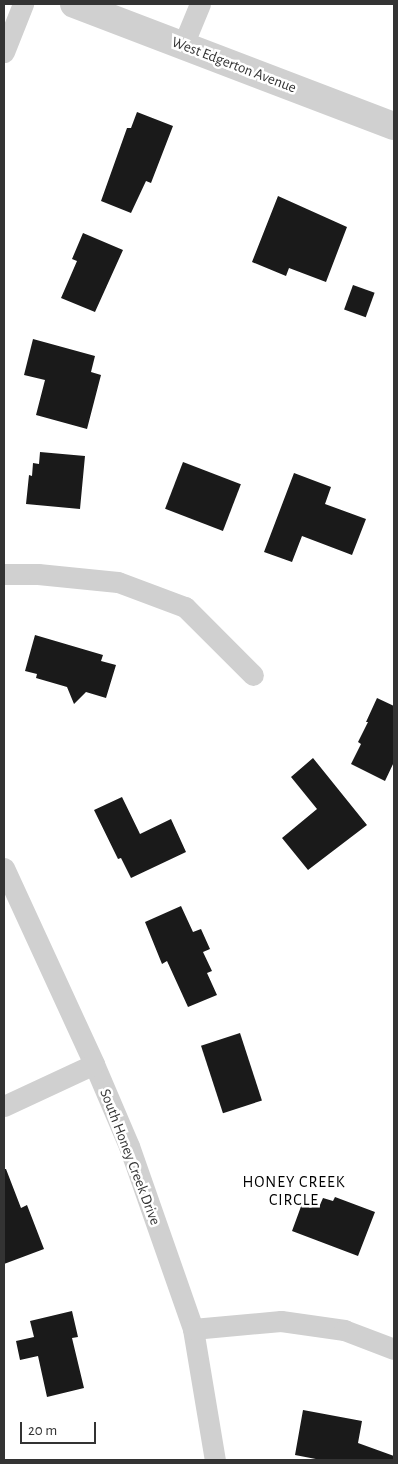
<!DOCTYPE html>
<style>
body{margin:0}
#map{position:relative;width:398px;height:1464px;overflow:hidden;background:#fff;font-family:"Alegreya Sans",sans-serif}
div>[style]{position:absolute}
.building>*{inset:0;background:#1a1a1a;transform-origin:0 0}
.minor>*{height:21px;margin:-10.5px;padding:0 10.5px;transform-origin:10.5px;border-radius:10.5px;background:#d0d0d0}
.tertiary>*{height:28px;margin:-14px;padding:0 14px;transform-origin:14px;border-radius:14px;background:#d0d0d0}
span{translate:-50% -50%;white-space:nowrap;text-align:center;line-height:1.15;-webkit-text-stroke:5px #fff;paint-order:stroke}
.street-label{font-size:15px;color:#333}
.neighbourhood-label{font-size:16px;color:#000;letter-spacing:1px}
.frame{position:absolute;inset:0;border:5px solid #333;pointer-events:none}
.scale{position:absolute;left:20px;top:1422px;width:76px;height:22px;box-sizing:border-box;border:2px solid #333;border-top:0;padding-left:6px;font-size:15px;line-height:18px;white-space:nowrap;color:#333;-webkit-text-stroke:4px #fff;paint-order:stroke}
</style>
<div id="map">
<div class="building">
<i style="clip-path:polygon(137px 112px,173px 126px,151px 183px,146px 181px,131px 213px,101px 201px,127px 128px,131px 128px)"></i>
<i style="clip-path:polygon(278px 196px,347px 227px,326px 282px,289px 268px,286px 276px,252px 262px)"></i>
<i style="clip-path:polygon(83px 233px,123px 250px,95px 312px,61px 298px,77px 261px,72px 259px)"></i>
<i style="left:353px;top:285px;width:23px;height:26px;rotate:20deg"></i>
<i style="clip-path:polygon(33px 339px,95px 356px,91px 372px,101px 375px,87px 429px,36px 415px,45px 380px,24px 375px)"></i>
<i style="clip-path:polygon(40px 452px,85px 456px,80px 509px,26px 504px,29px 475px,32px 476px,33px 463px,39px 464px)"></i>
<i style="left:183px;top:462px;width:62px;height:50px;rotate:21deg"></i>
<i style="clip-path:polygon(294px 473px,331px 487px,325px 504px,366px 519px,352px 555px,302px 536px,292px 562px,264px 552px)"></i>
<i style="clip-path:polygon(35px 635px,103px 655px,101px 661px,116px 665px,106px 698px,86px 692px,74px 704px,67px 687px,36px 678px,37px 674px,25px 671px)"></i>
<i style="clip-path:polygon(377px 698px,394px 706px,394px 762px,385px 781px,351px 764px,361px 744px,358px 742px,368px 722px,366px 722px)"></i>
<i style="clip-path:polygon(313px 758px,367px 825px,308px 870px,282px 838px,317px 809px,291px 777px)"></i>
<i style="clip-path:polygon(122px 797px,140px 834px,171px 819px,186px 852px,131px 878px,121px 858px,118px 859px,94px 810px)"></i>
<i style="clip-path:polygon(181px 906px,193px 932px,201px 929px,210px 949px,203px 952px,212px 971px,207px 973px,217px 995px,188px 1007px,167px 961px,162px 964px,145px 922px)"></i>
<i style="left:240px;top:1033px;width:71px;height:41px;rotate:72deg"></i>
<i style="clip-path:polygon(4px 1169px,6px 1169px,21px 1208px,27px 1205px,44px 1249px,4px 1264px)"></i>
<i style="clip-path:polygon(335px 1197px,375px 1212px,358px 1256px,292px 1231px,303px 1201px,319px 1207px,323px 1198px,333px 1201px)"></i>
<i style="clip-path:polygon(72px 1311px,78px 1337px,72px 1338px,84px 1388px,47px 1397px,38px 1356px,20px 1360px,16px 1341px,34px 1337px,30px 1321px)"></i>
<i style="clip-path:polygon(303px 1410px,362px 1421px,358px 1443px,394px 1456px,394px 1460px,321px 1460px,295px 1455px)"></i>
</div>
<div class="minor">
<i style="left:183px;top:45px;width:44px;rotate:-67.5deg"></i>
<i style="left:4px;top:52px;width:52px;rotate:-68.4deg"></i>
<i style="left:4px;top:574px;width:34px"></i>
<i style="left:38px;top:574px;width:80px;rotate:5.7deg"></i>
<i style="left:118px;top:582px;width:72px;rotate:20.5deg"></i>
<i style="left:185px;top:607px;width:96px;rotate:45deg"></i>
<i style="left:4px;top:868px;width:216px;rotate:65.3deg"></i>
<i style="left:94px;top:1064px;width:89px;rotate:66.9deg"></i>
<i style="left:129px;top:1146px;width:194px;rotate:70.7deg"></i>
<i style="left:193px;top:1329px;width:133px;rotate:80.5deg"></i>
<i style="left:4px;top:1106px;width:99px;rotate:-25deg"></i>
<i style="left:193px;top:1329px;width:88px;rotate:-5.2deg"></i>
<i style="left:281px;top:1321px;width:64px;rotate:8.1deg"></i>
<i style="left:344px;top:1330px;width:53px;rotate:20.8deg"></i>
</div>
<div class="tertiary">
<i style="left:74px;top:4px;width:342px;rotate:20.9deg"></i>
</div>
<div class="street-label">
<span style="left:234px;top:65px;rotate:21deg">West Edgerton Avenue</span>
<span style="left:130px;top:1157px;rotate:69deg">South Honey Creek Drive</span>
</div>
<div class="neighbourhood-label">
<span style="left:294px;top:1191px">HONEY CREEK<br>CIRCLE</span>
</div>
<div class="frame"></div>
<div class="scale">20 m</div>
</div>
